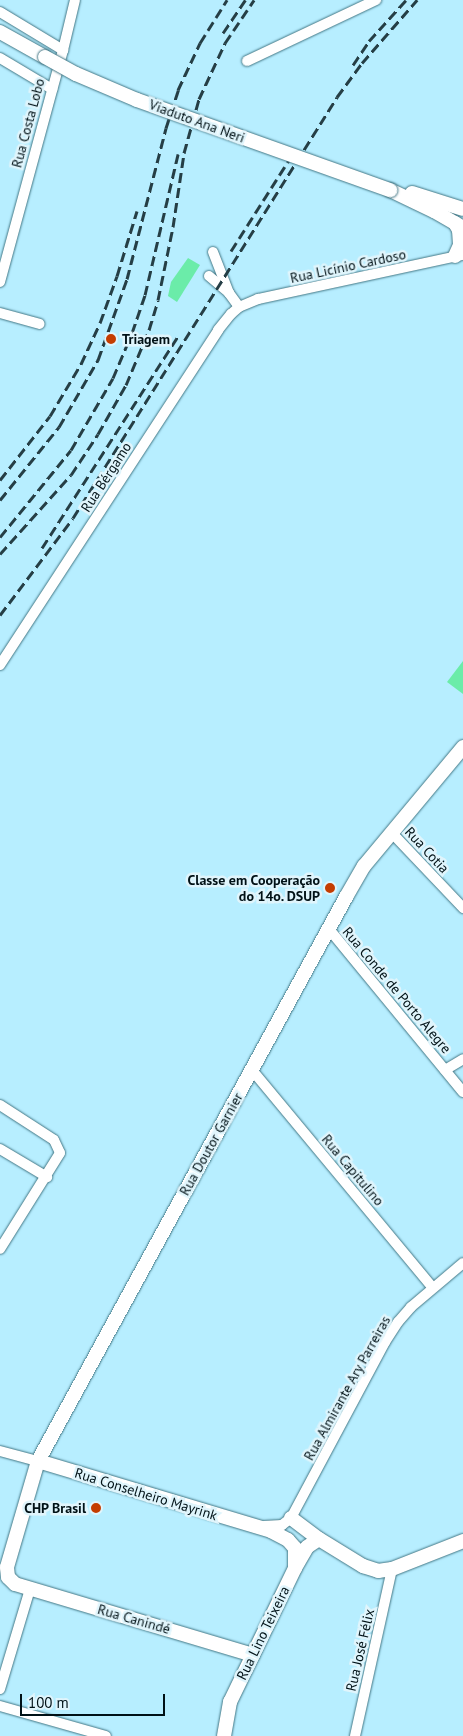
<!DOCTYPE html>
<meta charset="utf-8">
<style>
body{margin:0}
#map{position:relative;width:463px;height:1736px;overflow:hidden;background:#b7eeff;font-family:"PT Sans",sans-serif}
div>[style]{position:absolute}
.green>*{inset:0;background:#6beca9}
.roads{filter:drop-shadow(0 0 1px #437785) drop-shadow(0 0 1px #437785)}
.street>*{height:10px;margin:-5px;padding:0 5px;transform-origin:5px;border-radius:5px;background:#fff}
.secondary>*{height:14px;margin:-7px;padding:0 7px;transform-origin:7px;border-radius:7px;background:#fff}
.rail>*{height:3px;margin-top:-1.5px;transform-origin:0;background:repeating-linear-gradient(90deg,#253e45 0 10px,transparent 0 15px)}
.bridges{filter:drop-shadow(0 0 1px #437785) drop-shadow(0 0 1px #437785)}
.secondary-bridge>*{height:14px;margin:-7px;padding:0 7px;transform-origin:7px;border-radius:7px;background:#fff}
.dots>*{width:14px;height:14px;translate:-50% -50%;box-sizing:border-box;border:2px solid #e0f5fc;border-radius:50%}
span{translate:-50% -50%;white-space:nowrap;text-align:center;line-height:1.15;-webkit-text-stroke:5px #e0f5fc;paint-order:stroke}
.street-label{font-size:14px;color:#001116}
.poi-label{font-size:14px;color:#001116;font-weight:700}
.left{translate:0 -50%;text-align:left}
.right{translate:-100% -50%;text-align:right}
.scale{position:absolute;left:20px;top:1694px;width:145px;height:22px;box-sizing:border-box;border:2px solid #001116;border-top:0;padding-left:6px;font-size:15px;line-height:18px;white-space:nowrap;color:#001116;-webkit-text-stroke:4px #e0f5fc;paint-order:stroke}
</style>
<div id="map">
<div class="green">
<i style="clip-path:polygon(188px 258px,200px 265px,177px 302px,168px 296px,171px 282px)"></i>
<i style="clip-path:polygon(463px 661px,463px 694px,447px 682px)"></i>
</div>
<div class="roads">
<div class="street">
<i style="left:0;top:12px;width:74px;rotate:31.1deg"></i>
<i style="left:0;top:58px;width:61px;rotate:30.8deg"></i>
<i style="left:247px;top:61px;width:143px;rotate:-25.3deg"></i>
<i style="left:213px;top:252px;width:44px;rotate:68.7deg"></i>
<i style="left:209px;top:276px;width:26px;rotate:40deg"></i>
<i style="left:229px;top:293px;width:17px;rotate:54deg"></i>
<i style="left:0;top:282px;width:240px;rotate:-74.8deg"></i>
<i style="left:63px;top:50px;width:51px;rotate:-76.5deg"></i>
<i style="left:0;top:313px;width:41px;rotate:15.4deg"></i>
<i style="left:0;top:665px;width:400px;rotate:-56.9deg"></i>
<i style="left:218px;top:330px;width:21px;rotate:-51deg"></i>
<i style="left:231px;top:314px;width:11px;rotate:-41deg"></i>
<i style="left:239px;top:307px;width:21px;rotate:-23deg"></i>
<i style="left:258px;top:299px;width:209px;rotate:-12.2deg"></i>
<i style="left:391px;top:832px;width:105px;rotate:46.5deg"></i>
<i style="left:329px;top:929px;width:211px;rotate:50.6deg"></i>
<i style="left:252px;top:1070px;width:283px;rotate:50.3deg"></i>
<i style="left:445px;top:1070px;width:21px;rotate:-31deg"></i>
<i style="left:0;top:1105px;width:64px;rotate:32.9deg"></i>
<i style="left:54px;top:1140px;width:14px;rotate:65deg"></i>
<i style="left:60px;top:1153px;width:113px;rotate:122deg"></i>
<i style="left:0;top:1149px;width:55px;rotate:30.8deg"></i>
<i style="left:0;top:1451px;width:39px;rotate:15deg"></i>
<i style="left:264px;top:1526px;width:18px;rotate:-3deg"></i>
<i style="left:282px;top:1525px;width:11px;rotate:-38deg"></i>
<i style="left:291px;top:1518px;width:200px;rotate:-61.9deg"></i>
<i style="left:385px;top:1342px;width:24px;rotate:-57deg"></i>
<i style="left:398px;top:1322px;width:20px;rotate:-49deg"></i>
<i style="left:411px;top:1307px;width:68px;rotate:-40.2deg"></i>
<i style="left:0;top:1689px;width:104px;rotate:-73.3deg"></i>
<i style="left:0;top:1706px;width:110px;rotate:15.8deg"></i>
<i style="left:355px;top:1736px;width:171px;rotate:-77.5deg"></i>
</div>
<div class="secondary">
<i style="left:0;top:32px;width:51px;rotate:29.1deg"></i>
<i style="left:390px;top:190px;width:49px;rotate:25.5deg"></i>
<i style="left:434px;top:211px;width:34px;rotate:30deg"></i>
<i style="left:412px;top:193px;width:53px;rotate:17.4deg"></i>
<i style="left:455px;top:223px;width:8px;rotate:60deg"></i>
<i style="left:459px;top:230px;width:15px;rotate:86deg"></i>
<i style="left:460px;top:245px;width:12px;rotate:114deg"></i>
<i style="left:38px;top:1461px;width:243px;rotate:16.7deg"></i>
<i style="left:271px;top:1531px;width:19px;rotate:28deg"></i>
<i style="left:288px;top:1540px;width:11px;rotate:49deg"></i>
<i style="left:295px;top:1548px;width:20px;rotate:90deg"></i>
<i style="left:291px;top:1518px;width:35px;rotate:37deg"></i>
<i style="left:319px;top:1539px;width:52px;rotate:31.5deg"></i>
<i style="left:363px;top:1566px;width:16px;rotate:18deg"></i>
<i style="left:378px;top:1571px;width:14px;rotate:-8deg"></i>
<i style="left:392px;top:1569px;width:76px;rotate:-21.5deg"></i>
<i style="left:253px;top:1655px;width:248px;rotate:-163.4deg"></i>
<i style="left:15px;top:1584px;width:10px;rotate:-135deg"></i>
<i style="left:8px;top:1577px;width:10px;rotate:-96deg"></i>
<i style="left:7px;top:1567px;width:110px;rotate:-73.7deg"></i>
<i style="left:38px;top:1461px;width:643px;rotate:-61.36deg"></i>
<i style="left:346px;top:897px;width:36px;rotate:-60deg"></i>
<i style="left:364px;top:866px;width:155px;rotate:-50.2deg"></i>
<i style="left:224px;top:1736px;width:35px;rotate:-80deg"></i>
<i style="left:230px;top:1702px;width:149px;rotate:-64.1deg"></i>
<i style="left:295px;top:1568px;width:24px;rotate:-60deg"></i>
<i style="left:307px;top:1547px;width:14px;rotate:-34deg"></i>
</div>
</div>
<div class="rail">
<i style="left:223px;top:33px;width:40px;rotate:-56deg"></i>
<i style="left:353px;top:65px;width:29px;rotate:-56deg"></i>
<i style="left:369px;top:41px;width:55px;rotate:-47.9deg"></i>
<i style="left:231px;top:251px;width:108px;rotate:-57.5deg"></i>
<i style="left:0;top:480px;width:81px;rotate:-52deg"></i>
<i style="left:50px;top:416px;width:61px;rotate:-59.2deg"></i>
<i style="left:81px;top:364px;width:45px;rotate:-65.1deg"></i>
<i style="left:100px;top:323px;width:50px;rotate:-70.1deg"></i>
<i style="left:117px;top:276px;width:68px;rotate:-72.9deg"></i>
<i style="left:0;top:500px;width:94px;rotate:-51.1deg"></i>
<i style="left:59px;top:427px;width:78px;rotate:-59.8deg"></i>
<i style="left:98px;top:360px;width:86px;rotate:-70.3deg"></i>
<i style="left:127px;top:279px;width:156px;rotate:-75.5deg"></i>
<i style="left:166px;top:128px;width:40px;rotate:-72deg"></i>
<i style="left:178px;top:90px;width:52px;rotate:-64.9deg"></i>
<i style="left:200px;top:43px;width:51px;rotate:-57.9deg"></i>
<i style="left:0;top:537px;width:112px;rotate:-50.8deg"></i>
<i style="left:71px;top:450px;width:83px;rotate:-59.7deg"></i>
<i style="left:113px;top:378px;width:49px;rotate:-67.1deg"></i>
<i style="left:132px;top:333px;width:40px;rotate:-71.1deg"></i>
<i style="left:145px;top:295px;width:145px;rotate:-76.8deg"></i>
<i style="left:42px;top:548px;width:252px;rotate:-57.3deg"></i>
<i style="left:0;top:554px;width:106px;rotate:-48.1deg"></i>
<i style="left:71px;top:475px;width:49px;rotate:-56.6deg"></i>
<i style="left:98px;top:434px;width:56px;rotate:-60.3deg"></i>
<i style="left:126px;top:385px;width:60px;rotate:-67.3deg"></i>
<i style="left:149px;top:330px;width:31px;rotate:-73deg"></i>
<i style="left:158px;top:300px;width:75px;rotate:-78.4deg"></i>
<i style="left:173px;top:227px;width:75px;rotate:-81.5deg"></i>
<i style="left:184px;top:153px;width:56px;rotate:-74.5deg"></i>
<i style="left:199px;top:99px;width:62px;rotate:-65.1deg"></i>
<i style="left:225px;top:43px;width:52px;rotate:-56deg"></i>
<i style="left:0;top:615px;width:121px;rotate:-53deg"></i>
<i style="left:73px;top:518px;width:497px;rotate:-57.9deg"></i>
<i style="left:337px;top:97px;width:42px;rotate:-53.7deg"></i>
<i style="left:362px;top:63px;width:84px;rotate:-48.9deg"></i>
</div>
<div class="bridges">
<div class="secondary-bridge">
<i style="left:45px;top:57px;width:35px;rotate:29deg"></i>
<i style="left:76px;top:74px;width:66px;rotate:23.1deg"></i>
<i style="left:137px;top:100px;width:269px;rotate:19.6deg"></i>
</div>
</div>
<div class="dots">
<i style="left:111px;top:339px;background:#c43d01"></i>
<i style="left:330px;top:888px;background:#c43d01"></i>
<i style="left:96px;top:1508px;background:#c43d01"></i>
</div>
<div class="street-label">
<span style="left:197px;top:121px;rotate:20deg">Viaduto Ana Neri</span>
<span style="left:28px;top:123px;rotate:-75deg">Rua Costa Lobo</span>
<span style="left:348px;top:266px;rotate:-12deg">Rua Licínio Cardoso</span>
<span style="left:106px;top:477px;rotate:-57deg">Rua Bérgamo</span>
<span style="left:427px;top:850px;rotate:47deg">Rua Cotia</span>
<span style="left:397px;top:990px;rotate:50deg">Rua Conde de Porto Alegre</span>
<span style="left:211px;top:1144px;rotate:-61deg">Rua Doutor Garnier</span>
<span style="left:353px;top:1170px;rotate:50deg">Rua Capitulino</span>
<span style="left:347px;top:1388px;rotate:-61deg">Rua Almirante Ary Parreiras</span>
<span style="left:146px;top:1494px;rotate:17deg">Rua Conselheiro Mayrink</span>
<span style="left:134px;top:1619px;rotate:16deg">Rua Canindé</span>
<span style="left:263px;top:1633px;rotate:-64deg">Rua Lino Teixeira</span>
<span style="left:360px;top:1650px;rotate:-77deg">Rua José Félix</span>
</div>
<div class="poi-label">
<span class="left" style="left:122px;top:339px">Triagem</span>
<span class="right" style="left:320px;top:888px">Classe em Cooperação<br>do 14o. DSUP</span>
<span class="right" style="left:86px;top:1508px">CHP Brasil</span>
</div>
<div class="scale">100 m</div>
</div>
